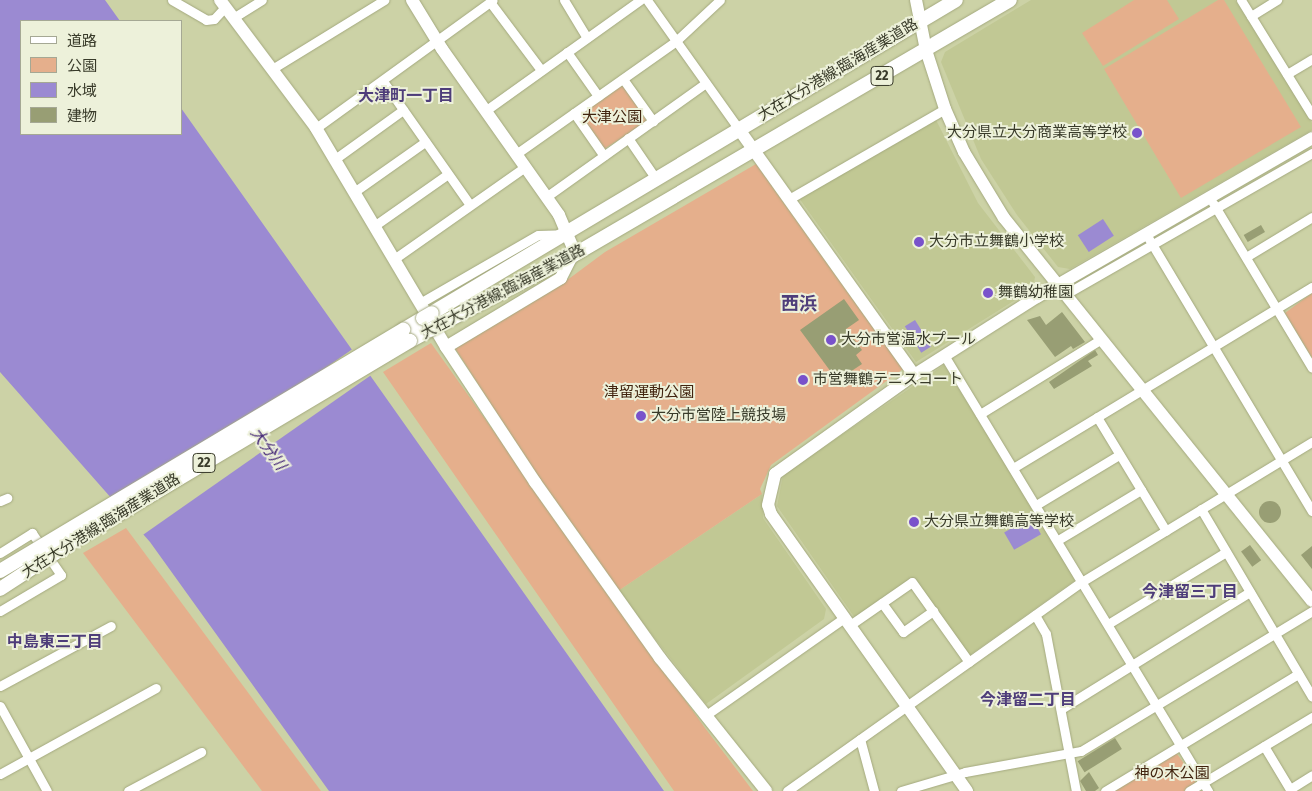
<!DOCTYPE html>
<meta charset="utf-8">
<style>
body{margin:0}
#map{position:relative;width:1312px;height:791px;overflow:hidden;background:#ccd2a6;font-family:"Fira Sans Condensed","Noto Sans JP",sans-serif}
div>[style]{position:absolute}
.built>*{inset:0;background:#c1c894}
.green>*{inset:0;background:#e5af8c}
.water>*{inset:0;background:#9b8ad2;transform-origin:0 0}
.pier>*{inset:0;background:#ccd2a6;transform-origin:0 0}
.building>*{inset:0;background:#989e74;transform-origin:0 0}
.round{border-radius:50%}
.roads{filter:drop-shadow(0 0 1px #a4a97f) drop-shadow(0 0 1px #a4a97f)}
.street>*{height:9px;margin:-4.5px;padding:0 4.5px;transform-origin:4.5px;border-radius:4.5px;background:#fff}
.secondary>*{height:12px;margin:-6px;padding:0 6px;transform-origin:6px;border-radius:6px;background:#fff}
.primary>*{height:14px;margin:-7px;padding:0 7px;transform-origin:7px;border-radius:7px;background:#fff}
.bridges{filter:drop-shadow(0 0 1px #a4a97f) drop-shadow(0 0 1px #a4a97f)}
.primary-bridge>*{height:14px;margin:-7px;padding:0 7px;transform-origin:7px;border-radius:7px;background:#fff}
.dots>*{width:14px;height:14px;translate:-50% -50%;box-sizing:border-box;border:2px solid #edf1da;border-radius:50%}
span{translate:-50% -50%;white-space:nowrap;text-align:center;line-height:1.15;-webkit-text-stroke:4px #edf1da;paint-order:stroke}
.shield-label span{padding:1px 4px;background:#edf1da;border:1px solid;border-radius:4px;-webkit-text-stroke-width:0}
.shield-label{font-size:14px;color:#393b2a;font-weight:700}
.street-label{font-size:15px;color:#393b2a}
.park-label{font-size:15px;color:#41240f}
.poi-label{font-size:15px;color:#393b2a}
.right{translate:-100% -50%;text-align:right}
.left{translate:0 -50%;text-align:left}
.neighbourhood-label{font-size:16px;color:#4e3d7a;font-weight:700}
.water-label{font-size:16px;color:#3c1d72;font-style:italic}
.quarter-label{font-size:18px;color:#4e3d7a;font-weight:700}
.legend{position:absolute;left:20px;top:20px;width:162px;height:115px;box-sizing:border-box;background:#edf1da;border:1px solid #a5a894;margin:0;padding:6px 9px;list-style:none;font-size:15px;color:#393b2a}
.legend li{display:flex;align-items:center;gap:10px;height:25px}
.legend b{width:25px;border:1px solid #a5a894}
</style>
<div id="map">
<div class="built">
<i style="clip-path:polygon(1031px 0,1235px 0,1312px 123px,1312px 130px,1070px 269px,1058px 267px,1017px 215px,981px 159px,941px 62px,945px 52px)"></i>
<i style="clip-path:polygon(935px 118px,978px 203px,1035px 277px,1033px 289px,916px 362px,799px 198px)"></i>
<i style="clip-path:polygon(944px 365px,1074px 576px,1074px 581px,970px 655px,912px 578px,855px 618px,777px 506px,783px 475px)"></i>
<i style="clip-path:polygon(762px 494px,763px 518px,826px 609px,824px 619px,706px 704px,618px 591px)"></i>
</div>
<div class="green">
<i style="clip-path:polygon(1134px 0,1167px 0,1179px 19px,1103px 66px,1082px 33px)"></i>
<i style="clip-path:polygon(1218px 0,1224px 0,1301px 127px,1181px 198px,1104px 69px)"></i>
<i style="clip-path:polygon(619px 84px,623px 84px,647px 122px,604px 149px,580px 115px)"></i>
<i style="clip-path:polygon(756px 164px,903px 369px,771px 465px,760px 489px,762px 494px,618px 591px,528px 463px,455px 348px,570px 278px,605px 252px)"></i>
<i style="clip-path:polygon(1312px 293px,1312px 358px,1285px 313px)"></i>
<i style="clip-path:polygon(431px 343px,705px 728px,753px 791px,674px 791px,383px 372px)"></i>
<i style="clip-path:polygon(126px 528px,321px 791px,262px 791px,83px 553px)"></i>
<i style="clip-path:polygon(1175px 751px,1195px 779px,1195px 785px,1184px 791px,1110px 791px)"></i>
</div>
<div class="water">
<i style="clip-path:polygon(0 0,105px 0,120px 21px,21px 21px,21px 134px,181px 134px,181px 108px,664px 791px,329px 791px,150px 542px,0 372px)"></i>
<i style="left:1103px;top:219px;width:20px;height:30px;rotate:57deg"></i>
<i style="left:915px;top:320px;width:31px;height:12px;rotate:58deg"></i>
<i style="left:1031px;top:517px;width:20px;height:31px;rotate:60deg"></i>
</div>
<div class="pier">
<i style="left:354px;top:348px;width:32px;height:289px;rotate:55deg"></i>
</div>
<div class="building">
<i style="left:1261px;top:225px;width:8px;height:20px;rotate:60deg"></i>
<i style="clip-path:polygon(844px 299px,859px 320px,846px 329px,862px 350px,856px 355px,862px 364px,844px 376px,831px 372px,800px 330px)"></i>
<i style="clip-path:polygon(1062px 312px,1085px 342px,1073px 349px,1071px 346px,1055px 357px,1027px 320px,1040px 316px,1046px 325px)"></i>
<i style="clip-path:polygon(1095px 350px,1098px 355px,1088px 361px,1092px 366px,1054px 389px,1049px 382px)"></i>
<i class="round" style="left:1259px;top:501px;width:22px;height:22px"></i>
<i style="left:1250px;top:545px;width:19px;height:11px;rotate:54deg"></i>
<i style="clip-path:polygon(1312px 546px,1312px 569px,1301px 555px)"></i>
<i style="left:1115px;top:738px;width:13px;height:44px;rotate:58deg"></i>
<i style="clip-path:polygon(1089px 772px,1099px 788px,1095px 791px,1086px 791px,1080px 781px)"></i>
</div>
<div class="roads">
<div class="street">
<i style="left:172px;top:0;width:39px;rotate:30deg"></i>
<i style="left:206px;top:20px;width:8px;rotate:-7deg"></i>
<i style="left:214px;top:19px;width:16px;rotate:-47deg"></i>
<i style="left:564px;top:0;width:44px;rotate:58.8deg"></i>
<i style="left:647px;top:0;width:157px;rotate:54.6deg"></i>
<i style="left:1241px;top:0;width:135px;rotate:58.3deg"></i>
<i style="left:490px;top:2px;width:85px;rotate:53.1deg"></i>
<i style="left:1251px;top:16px;width:31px;rotate:-32deg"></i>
<i style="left:233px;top:18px;width:34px;rotate:-32deg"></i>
<i style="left:567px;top:52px;width:54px;rotate:54.8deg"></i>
<i style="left:272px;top:69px;width:132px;rotate:-31.6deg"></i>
<i style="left:1287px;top:74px;width:29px;rotate:-31deg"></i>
<i style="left:623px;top:79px;width:52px;rotate:54.5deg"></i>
<i style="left:383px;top:81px;width:151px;rotate:54.9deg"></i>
<i style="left:485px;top:111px;width:191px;rotate:-35.6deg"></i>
<i style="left:574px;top:113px;width:52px;rotate:55.1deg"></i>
<i style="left:316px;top:128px;width:218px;rotate:-35.9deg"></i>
<i style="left:628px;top:138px;width:50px;rotate:55.7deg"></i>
<i style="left:516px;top:154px;width:196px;rotate:-35.2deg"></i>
<i style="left:676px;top:41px;width:60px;rotate:-43deg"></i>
<i style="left:335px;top:159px;width:84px;rotate:-35.8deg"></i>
<i style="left:354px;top:192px;width:87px;rotate:-35.2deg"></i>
<i style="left:546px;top:197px;width:196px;rotate:-35.5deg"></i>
<i style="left:789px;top:199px;width:180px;rotate:-30deg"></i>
<i style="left:1213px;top:203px;width:192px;rotate:59deg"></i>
<i style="left:374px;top:226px;width:90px;rotate:-35.1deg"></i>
<i style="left:1146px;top:234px;width:323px;rotate:59.1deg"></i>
<i style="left:1246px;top:257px;width:77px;rotate:-31.2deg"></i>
<i style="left:394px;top:259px;width:160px;rotate:-35.1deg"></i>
<i style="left:1064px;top:295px;width:286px;rotate:-29.8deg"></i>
<i style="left:420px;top:303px;width:136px;rotate:-30deg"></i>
<i style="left:538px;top:235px;width:25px;rotate:-2deg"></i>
<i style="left:944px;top:355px;width:510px;rotate:58.8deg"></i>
<i style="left:980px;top:414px;width:141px;rotate:-31.7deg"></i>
<i style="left:1097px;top:417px;width:133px;rotate:58.8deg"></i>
<i style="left:1013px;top:468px;width:350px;rotate:-31.2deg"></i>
<i style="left:0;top:501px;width:8px;rotate:-23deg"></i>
<i style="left:1036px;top:505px;width:97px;rotate:-31.1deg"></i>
<i style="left:1201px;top:509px;width:218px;rotate:59.4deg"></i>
<i style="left:1058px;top:540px;width:97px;rotate:-31.1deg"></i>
<i style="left:0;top:553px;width:38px;rotate:-32deg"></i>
<i style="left:32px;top:533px;width:51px;rotate:55.4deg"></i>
<i style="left:61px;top:575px;width:71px;rotate:149.5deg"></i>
<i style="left:882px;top:603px;width:36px;rotate:54deg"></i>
<i style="left:903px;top:632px;width:37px;rotate:-35deg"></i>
<i style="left:1035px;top:615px;width:22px;rotate:60deg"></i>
<i style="left:1046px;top:634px;width:160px;rotate:79.2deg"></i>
<i style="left:1108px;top:624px;width:138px;rotate:-31.4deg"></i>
<i style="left:850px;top:625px;width:75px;rotate:-34.7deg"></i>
<i style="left:912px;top:582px;width:98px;rotate:54.5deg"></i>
<i style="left:0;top:686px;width:126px;rotate:-28.4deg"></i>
<i style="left:0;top:706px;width:97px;rotate:61.1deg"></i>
<i style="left:1061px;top:709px;width:222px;rotate:-31.8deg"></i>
<i style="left:706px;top:715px;width:169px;rotate:-35.1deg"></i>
<i style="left:860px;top:739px;width:54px;rotate:74.9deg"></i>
<i style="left:1264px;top:746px;width:52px;rotate:59deg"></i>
<i style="left:0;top:774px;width:178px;rotate:-28.9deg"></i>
<i style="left:1290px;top:789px;width:26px;rotate:-32deg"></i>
<i style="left:128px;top:791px;width:83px;rotate:-28.1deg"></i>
<i style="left:787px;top:791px;width:363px;rotate:-35.4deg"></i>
<i style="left:1083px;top:581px;width:268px;rotate:-31.3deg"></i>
<i style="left:901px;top:791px;width:67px;rotate:-16.5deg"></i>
<i style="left:965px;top:772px;width:118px;rotate:-10.3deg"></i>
<i style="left:1081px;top:751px;width:270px;rotate:-31.2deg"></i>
<i style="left:1105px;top:791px;width:226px;rotate:-31.2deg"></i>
<i style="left:1189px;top:791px;width:144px;rotate:-31deg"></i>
</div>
<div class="secondary">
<i style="left:220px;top:0;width:160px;rotate:53.1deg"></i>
<i style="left:316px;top:128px;width:255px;rotate:59.3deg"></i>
<i style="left:446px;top:347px;width:162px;rotate:56.6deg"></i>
<i style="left:535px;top:482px;width:216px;rotate:54.6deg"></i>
<i style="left:660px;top:658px;width:170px;rotate:51.4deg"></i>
<i style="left:412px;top:0;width:57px;rotate:58.5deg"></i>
<i style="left:442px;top:49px;width:203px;rotate:54.8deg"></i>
<i style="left:559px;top:215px;width:34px;rotate:67deg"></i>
<i style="left:572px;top:246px;width:10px;rotate:90deg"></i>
<i style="left:572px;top:256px;width:25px;rotate:117deg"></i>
<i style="left:561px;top:278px;width:134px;rotate:149deg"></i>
<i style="left:916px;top:0;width:51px;rotate:78.7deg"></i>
<i style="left:926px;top:50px;width:62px;rotate:72.1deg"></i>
<i style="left:945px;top:109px;width:47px;rotate:66.2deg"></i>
<i style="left:964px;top:152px;width:77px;rotate:58.8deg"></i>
<i style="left:1004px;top:218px;width:491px;rotate:51.2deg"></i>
<i style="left:738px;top:128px;width:303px;rotate:54.5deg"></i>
<i style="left:967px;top:791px;width:339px;rotate:-125.3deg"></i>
<i style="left:771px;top:514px;width:9px;rotate:-108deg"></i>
<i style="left:768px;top:505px;width:32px;rotate:-77deg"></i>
<i style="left:775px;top:474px;width:171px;rotate:-35.5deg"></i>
<i style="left:914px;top:375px;width:146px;rotate:-32.4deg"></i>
<i style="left:1037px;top:297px;width:318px;rotate:-30deg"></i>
</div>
<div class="primary">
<i style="left:432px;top:313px;width:610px;rotate:-30.85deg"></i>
<i style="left:439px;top:325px;width:150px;rotate:-27.4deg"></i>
<i style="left:572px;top:256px;width:507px;rotate:-30.31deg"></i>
<i style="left:403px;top:330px;width:23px;rotate:-31deg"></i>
<i style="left:410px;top:341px;width:23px;rotate:-29deg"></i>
</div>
</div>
<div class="bridges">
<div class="primary-bridge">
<i style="left:423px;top:318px;width:10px;rotate:-29deg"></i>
<i style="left:430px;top:330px;width:10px;rotate:-29deg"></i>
<i style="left:0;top:571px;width:470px;rotate:-30.9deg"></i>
<i style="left:0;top:589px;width:82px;rotate:-33.1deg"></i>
<i style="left:69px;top:544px;width:397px;rotate:-30.8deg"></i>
</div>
</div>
<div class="dots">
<i style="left:1137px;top:133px;background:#7952cb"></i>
<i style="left:919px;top:242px;background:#7952cb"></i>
<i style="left:988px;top:293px;background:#7952cb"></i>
<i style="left:831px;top:340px;background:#7952cb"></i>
<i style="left:803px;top:380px;background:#7952cb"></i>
<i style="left:641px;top:416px;background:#7952cb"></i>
<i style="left:914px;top:522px;background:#7952cb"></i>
</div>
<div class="shield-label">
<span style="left:882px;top:76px">22</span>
<span style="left:204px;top:463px">22</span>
</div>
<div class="street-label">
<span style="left:838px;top:70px;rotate:-31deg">大在大分港線;臨海産業道路</span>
<span style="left:503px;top:292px;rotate:-28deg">大在大分港線;臨海産業道路</span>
<span style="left:101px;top:526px;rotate:-32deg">大在大分港線;臨海産業道路</span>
</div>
<div class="park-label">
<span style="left:612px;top:118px">大津公園</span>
<span style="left:649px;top:393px">津留運動公園</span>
<span style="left:1172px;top:774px">神の木公園</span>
</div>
<div class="poi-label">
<span class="right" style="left:1127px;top:133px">大分県立大分商業高等学校</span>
<span class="left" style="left:929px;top:242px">大分市立舞鶴小学校</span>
<span class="left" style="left:998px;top:293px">舞鶴幼稚園</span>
<span class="left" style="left:841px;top:340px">大分市営温水プール</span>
<span class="left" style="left:813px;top:380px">市営舞鶴テニスコート</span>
<span class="left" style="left:651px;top:416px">大分市営陸上競技場</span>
<span class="left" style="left:924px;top:522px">大分県立舞鶴高等学校</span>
</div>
<div class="neighbourhood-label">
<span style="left:406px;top:96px">大津町一丁目</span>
<span style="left:1190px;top:592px">今津留三丁目</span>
<span style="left:55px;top:642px">中島東三丁目</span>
<span style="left:1028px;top:700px">今津留二丁目</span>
</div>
<div class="water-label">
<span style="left:268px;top:449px;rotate:54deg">大分川</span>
</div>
<div class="quarter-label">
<span style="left:799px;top:304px">西浜</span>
</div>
<ul class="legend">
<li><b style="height:6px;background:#fff"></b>道路</li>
<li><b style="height:14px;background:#e5af8c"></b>公園</li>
<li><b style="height:14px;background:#9b8ad2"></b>水域</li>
<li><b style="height:14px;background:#989e74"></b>建物</li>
</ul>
</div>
